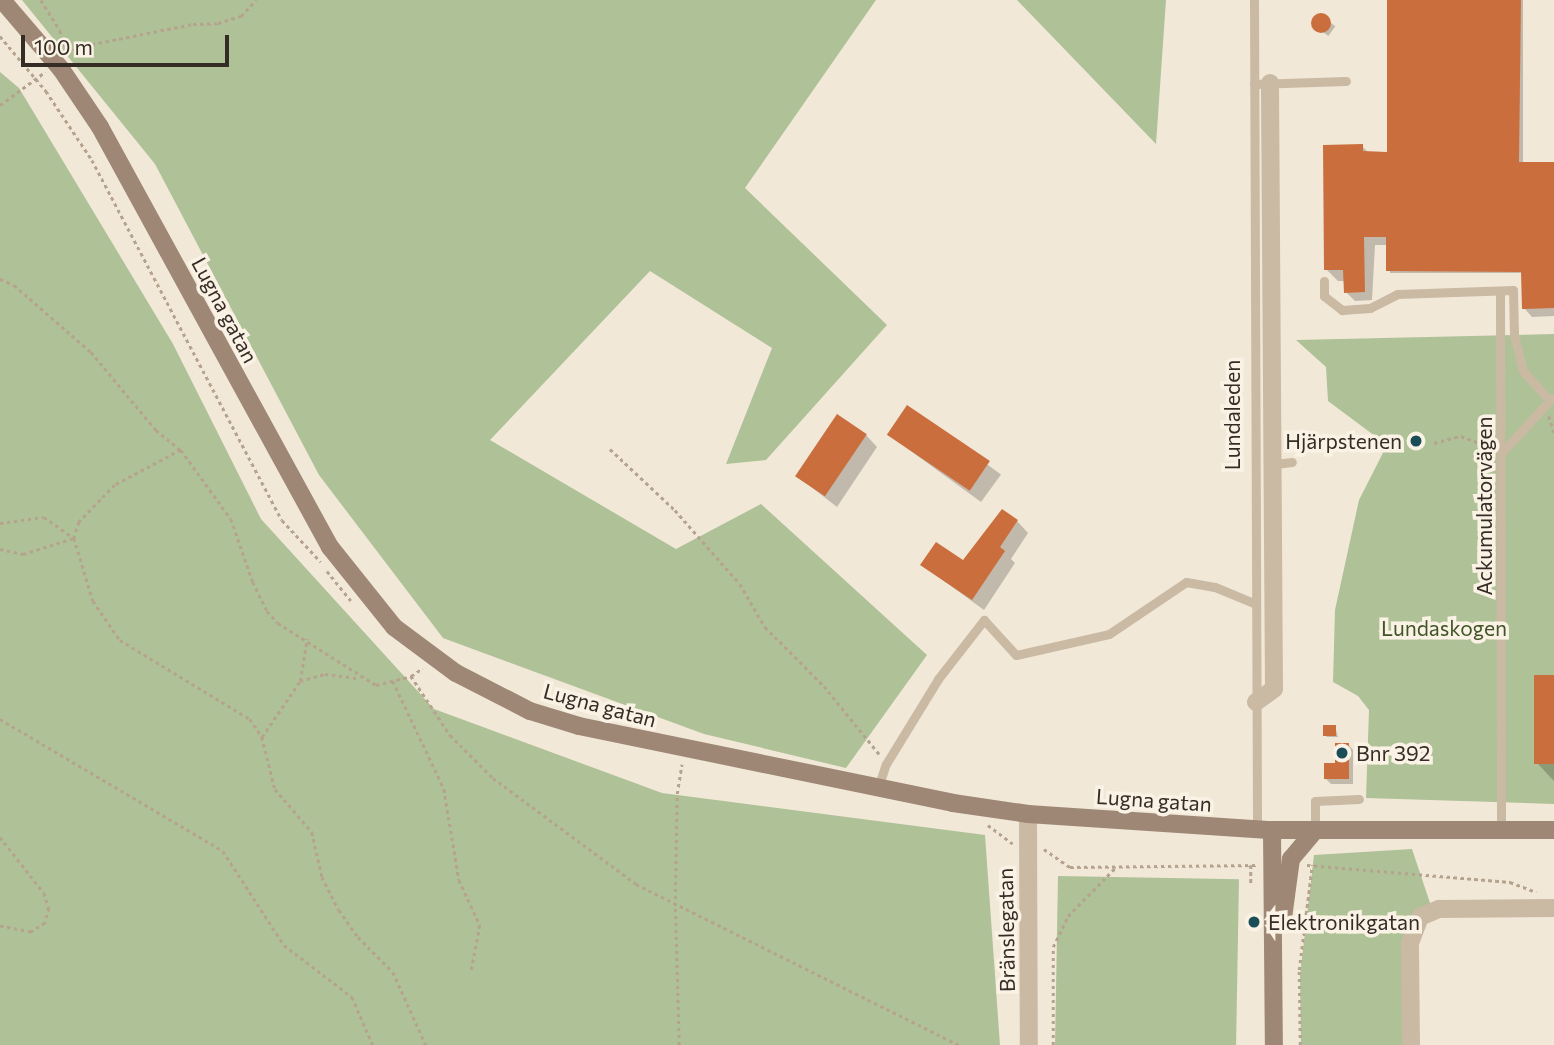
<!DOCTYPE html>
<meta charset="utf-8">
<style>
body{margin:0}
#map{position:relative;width:1554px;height:1045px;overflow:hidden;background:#f2e8d8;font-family:Commissioner,sans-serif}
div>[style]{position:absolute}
.green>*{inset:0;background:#afc197;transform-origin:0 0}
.shadow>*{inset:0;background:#0003;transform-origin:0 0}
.building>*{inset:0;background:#cb6e3d;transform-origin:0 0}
.round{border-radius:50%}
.path>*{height:2.5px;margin-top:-1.25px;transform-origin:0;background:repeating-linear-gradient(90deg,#b6a38e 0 3.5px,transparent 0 7px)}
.service>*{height:9px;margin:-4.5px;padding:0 4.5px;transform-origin:4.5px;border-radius:4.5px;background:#cab9a3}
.minor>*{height:18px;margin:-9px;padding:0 9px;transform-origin:9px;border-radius:9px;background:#cab9a3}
.secondary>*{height:18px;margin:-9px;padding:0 9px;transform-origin:9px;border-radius:9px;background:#9e8875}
.dots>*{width:19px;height:19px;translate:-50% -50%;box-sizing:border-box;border:4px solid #faf2e4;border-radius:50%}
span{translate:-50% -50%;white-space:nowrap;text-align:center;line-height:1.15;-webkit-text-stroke:7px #faf2e4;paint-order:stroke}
.street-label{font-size:21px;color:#352c26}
.poi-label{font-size:21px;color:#352c26}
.right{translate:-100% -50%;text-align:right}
.left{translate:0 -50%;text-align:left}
.park-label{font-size:21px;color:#405428}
.scale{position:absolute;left:21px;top:35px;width:208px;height:32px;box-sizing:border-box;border:4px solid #352c26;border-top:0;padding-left:9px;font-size:21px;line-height:24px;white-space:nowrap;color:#352c26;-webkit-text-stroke:5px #faf2e4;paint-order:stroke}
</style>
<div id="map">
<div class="green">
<i style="clip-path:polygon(22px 0,876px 0,745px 188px,887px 325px,766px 460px,726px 464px,772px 348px,650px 271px,490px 440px,676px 549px,761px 504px,927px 655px,846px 768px,704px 734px,443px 638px,319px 475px,155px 164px)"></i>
<i style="clip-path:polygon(1017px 0,1166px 0,1156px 144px)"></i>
<i style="clip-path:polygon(0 72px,19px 88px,173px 344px,261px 519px,434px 709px,662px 793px,985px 835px,1000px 1045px,0 1045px)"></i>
<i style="clip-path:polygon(1554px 334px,1554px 804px,1366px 798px,1369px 710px,1358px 696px,1333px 682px,1335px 610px,1359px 500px,1387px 445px,1328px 401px,1326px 367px,1296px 340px)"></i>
<i style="clip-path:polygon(1412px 849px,1433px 912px,1418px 921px,1408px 1045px,1301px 1045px,1300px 976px,1314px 855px)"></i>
<i style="left:1058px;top:876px;width:181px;height:169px;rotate:1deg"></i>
</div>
<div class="shadow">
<i style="clip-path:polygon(1388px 0,1523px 0,1523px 164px,1554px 164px,1554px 316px,1532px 317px,1524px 308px,1523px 273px,1390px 273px,1388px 245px,1375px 245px,1372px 300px,1355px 301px,1346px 292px,1345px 281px,1338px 281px,1326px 269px,1362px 146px,1369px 153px,1388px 153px)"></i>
<i style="left:1320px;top:15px;width:19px;height:12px;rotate:36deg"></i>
<i style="left:908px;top:407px;width:115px;height:34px;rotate:36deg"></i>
<i style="clip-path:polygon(866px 435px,877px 447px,837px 507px,797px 476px)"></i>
<i style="clip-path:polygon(1017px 521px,1028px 533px,1011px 559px,1015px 563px,984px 610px,922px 565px,964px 563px)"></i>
<i style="clip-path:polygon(1554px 677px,1554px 781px,1537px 763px)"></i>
<i style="clip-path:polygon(1335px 726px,1338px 737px,1327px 737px,1325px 735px)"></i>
<i style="clip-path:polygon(1348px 744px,1353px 750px,1353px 784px,1331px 784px,1325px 778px)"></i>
</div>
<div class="building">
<i style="clip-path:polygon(1387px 0,1521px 0,1519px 162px,1554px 162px,1554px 308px,1522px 309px,1521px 272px,1386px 271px,1386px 237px,1364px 237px,1365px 292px,1344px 293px,1343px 270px,1324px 270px,1323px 145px,1363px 144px,1363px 151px,1387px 152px)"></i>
<i class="round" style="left:1311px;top:13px;width:20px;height:20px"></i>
<i style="left:907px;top:405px;width:100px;height:36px;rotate:34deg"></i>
<i style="left:837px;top:414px;width:36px;height:75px;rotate:34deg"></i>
<i style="clip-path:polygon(1002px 509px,1018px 520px,1000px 547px,1005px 551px,972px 600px,920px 565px,936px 542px,963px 560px)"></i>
<i style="left:1534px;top:675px;width:20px;height:89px"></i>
<i style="left:1323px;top:725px;width:13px;height:11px"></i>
<i style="clip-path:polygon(1335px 743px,1349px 743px,1349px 779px,1324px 779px,1324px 763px,1335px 763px)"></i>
</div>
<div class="path">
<i style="left:41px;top:0;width:36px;rotate:58deg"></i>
<i style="left:60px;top:30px;width:17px;rotate:80deg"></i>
<i style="left:0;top:36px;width:72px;rotate:50.1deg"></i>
<i style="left:46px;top:91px;width:83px;rotate:56.3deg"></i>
<i style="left:92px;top:160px;width:407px;rotate:62.2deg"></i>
<i style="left:282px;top:520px;width:57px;rotate:47.1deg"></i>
<i style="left:67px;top:54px;width:13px;rotate:-32deg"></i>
<i style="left:78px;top:47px;width:117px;rotate:-11.3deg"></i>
<i style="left:193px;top:24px;width:25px;rotate:-2deg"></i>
<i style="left:218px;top:23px;width:24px;rotate:-17deg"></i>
<i style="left:241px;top:16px;width:22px;rotate:-47deg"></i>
<i style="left:0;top:105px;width:56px;rotate:-36.3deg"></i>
<i style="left:0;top:279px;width:15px;rotate:23deg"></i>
<i style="left:14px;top:285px;width:102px;rotate:41deg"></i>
<i style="left:91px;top:352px;width:102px;rotate:50.2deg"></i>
<i style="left:156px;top:430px;width:32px;rotate:39deg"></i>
<i style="left:181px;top:450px;width:85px;rotate:54.1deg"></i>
<i style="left:231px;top:519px;width:67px;rotate:70.8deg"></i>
<i style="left:253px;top:582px;width:32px;rotate:64deg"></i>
<i style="left:267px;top:611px;width:16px;rotate:47deg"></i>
<i style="left:278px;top:623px;width:116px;rotate:32.3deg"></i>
<i style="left:376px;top:685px;width:36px;rotate:-14deg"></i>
<i style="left:411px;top:676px;width:14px;rotate:-34deg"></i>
<i style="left:1549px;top:416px;width:17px;rotate:73deg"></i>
<i style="left:1434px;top:443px;width:28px;rotate:-15deg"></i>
<i style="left:1461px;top:436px;width:31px;rotate:21deg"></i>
<i style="left:610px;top:449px;width:89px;rotate:43.2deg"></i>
<i style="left:675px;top:510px;width:98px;rotate:48.7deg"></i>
<i style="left:740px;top:584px;width:50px;rotate:59.8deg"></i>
<i style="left:765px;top:627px;width:83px;rotate:45deg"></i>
<i style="left:824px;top:686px;width:89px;rotate:50.9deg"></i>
<i style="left:181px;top:450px;width:75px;rotate:152.1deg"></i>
<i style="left:115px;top:485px;width:52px;rotate:134.2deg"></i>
<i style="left:79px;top:522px;width:17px;rotate:107deg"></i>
<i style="left:74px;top:538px;width:66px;rotate:73.2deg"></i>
<i style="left:93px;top:601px;width:47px;rotate:55.3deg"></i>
<i style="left:120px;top:640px;width:152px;rotate:31.3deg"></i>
<i style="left:250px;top:719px;width:22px;rotate:56deg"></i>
<i style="left:262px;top:737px;width:54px;rotate:76deg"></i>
<i style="left:275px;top:789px;width:57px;rotate:49.3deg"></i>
<i style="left:312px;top:832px;width:46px;rotate:77.5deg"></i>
<i style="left:322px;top:877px;width:37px;rotate:63deg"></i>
<i style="left:339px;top:910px;width:33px;rotate:55deg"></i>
<i style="left:358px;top:937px;width:49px;rotate:45deg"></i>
<i style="left:393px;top:972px;width:80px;rotate:65.7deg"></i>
<i style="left:0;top:523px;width:44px;rotate:-7.8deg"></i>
<i style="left:44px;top:517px;width:37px;rotate:35deg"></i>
<i style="left:0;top:549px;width:24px;rotate:12deg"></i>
<i style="left:23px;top:554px;width:53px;rotate:-17.4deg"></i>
<i style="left:327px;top:571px;width:38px;rotate:51deg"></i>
<i style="left:411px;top:676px;width:71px;rotate:56.5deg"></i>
<i style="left:450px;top:735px;width:61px;rotate:45deg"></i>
<i style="left:493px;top:778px;width:178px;rotate:36.5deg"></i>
<i style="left:636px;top:884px;width:361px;rotate:26.5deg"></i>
<i style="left:300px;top:681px;width:26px;rotate:-16deg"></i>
<i style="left:325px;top:674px;width:32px;rotate:7deg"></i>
<i style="left:393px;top:681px;width:119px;rotate:64.7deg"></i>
<i style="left:444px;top:789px;width:92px;rotate:80.6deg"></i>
<i style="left:459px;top:880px;width:50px;rotate:65deg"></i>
<i style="left:480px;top:925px;width:49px;rotate:100.6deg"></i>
<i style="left:0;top:719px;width:259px;rotate:30.6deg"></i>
<i style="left:223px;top:851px;width:112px;rotate:57deg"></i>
<i style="left:284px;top:945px;width:86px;rotate:37.4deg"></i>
<i style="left:352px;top:997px;width:52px;rotate:66.4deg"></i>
<i style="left:262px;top:737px;width:68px;rotate:-55.8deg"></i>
<i style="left:300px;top:681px;width:43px;rotate:-80.5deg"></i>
<i style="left:988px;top:825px;width:31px;rotate:37deg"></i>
<i style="left:0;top:837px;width:71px;rotate:51.8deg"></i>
<i style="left:44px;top:893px;width:16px;rotate:72deg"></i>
<i style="left:49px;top:908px;width:16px;rotate:105deg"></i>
<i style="left:45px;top:923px;width:17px;rotate:147deg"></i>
<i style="left:31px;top:932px;width:32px;rotate:-169deg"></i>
<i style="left:1044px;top:849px;width:32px;rotate:35deg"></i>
<i style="left:1070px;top:867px;width:189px;rotate:-0.6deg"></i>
<i style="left:1251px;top:865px;width:19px;rotate:90deg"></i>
<i style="left:1307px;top:865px;width:204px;rotate:4.8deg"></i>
<i style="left:1510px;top:882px;width:28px;rotate:21deg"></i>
<i style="left:679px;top:1045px;width:139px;rotate:-91.6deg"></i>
<i style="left:675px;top:906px;width:112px;rotate:-89deg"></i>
<i style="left:677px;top:794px;width:30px;rotate:-81deg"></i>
<i style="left:1053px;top:1045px;width:98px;rotate:-90deg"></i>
<i style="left:1053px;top:947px;width:34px;rotate:-64deg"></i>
<i style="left:1068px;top:916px;width:69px;rotate:-45.6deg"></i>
<i style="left:1300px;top:1045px;width:75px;rotate:-90.8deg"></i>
<i style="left:1299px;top:970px;width:106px;rotate:-82.9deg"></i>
</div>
<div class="service">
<i style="left:1254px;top:0;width:830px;rotate:89.79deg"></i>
<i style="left:1254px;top:84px;width:92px;rotate:-1.9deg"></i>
<i style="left:1324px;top:281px;width:15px;rotate:90deg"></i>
<i style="left:1324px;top:296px;width:23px;rotate:38deg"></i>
<i style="left:1342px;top:310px;width:28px;rotate:-4deg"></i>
<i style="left:1370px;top:308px;width:30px;rotate:-27deg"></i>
<i style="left:1397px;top:294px;width:116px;rotate:-2deg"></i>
<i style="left:1513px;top:290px;width:45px;rotate:88.7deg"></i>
<i style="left:1514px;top:335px;width:37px;rotate:76deg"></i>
<i style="left:1523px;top:371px;width:38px;rotate:48deg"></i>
<i style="left:1500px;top:292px;width:538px;rotate:89.89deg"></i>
<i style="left:1503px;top:451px;width:72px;rotate:-47.2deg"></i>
<i style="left:1275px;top:464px;width:17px;rotate:-7deg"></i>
<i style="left:878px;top:788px;width:25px;rotate:-72deg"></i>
<i style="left:886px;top:764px;width:100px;rotate:-58.5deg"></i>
<i style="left:938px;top:679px;width:75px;rotate:-52.1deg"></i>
<i style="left:984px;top:620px;width:47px;rotate:47.6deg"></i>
<i style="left:1016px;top:655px;width:95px;rotate:-12.7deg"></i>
<i style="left:1109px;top:634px;width:93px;rotate:-34deg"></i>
<i style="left:1186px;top:582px;width:29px;rotate:10deg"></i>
<i style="left:1215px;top:587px;width:44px;rotate:22.5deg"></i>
<i style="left:1315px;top:830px;width:29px;rotate:-90deg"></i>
<i style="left:1315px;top:801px;width:44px;rotate:-2.6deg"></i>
</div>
<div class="minor">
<i style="left:1256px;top:702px;width:22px;rotate:-36deg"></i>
<i style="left:1274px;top:689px;width:606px;rotate:-90.38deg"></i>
<i style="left:1028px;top:814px;width:231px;rotate:89.8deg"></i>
<i style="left:1411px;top:1045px;width:102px;rotate:-90.6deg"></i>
<i style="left:1410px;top:943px;width:28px;rotate:-69deg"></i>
<i style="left:1420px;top:917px;width:21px;rotate:-23deg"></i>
<i style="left:1439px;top:909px;width:115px;rotate:-0.5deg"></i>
</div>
<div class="secondary">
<i style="left:2px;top:0;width:91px;rotate:49.5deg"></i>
<i style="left:61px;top:69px;width:70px;rotate:56.1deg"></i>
<i style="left:100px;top:127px;width:479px;rotate:61.3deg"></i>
<i style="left:330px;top:547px;width:102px;rotate:51.3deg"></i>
<i style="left:394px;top:627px;width:77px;rotate:36.6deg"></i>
<i style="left:456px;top:673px;width:83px;rotate:27.2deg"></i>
<i style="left:530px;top:711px;width:51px;rotate:17deg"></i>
<i style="left:579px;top:726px;width:382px;rotate:11.6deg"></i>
<i style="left:953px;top:803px;width:76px;rotate:8.3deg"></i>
<i style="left:1028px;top:814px;width:245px;rotate:3.8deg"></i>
<i style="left:1272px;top:830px;width:282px"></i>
<i style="left:1272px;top:830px;width:215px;rotate:89.5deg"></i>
<i style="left:1283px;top:918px;width:60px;rotate:-82.3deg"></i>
<i style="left:1291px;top:859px;width:38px;rotate:-50deg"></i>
</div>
<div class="dots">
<i style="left:1416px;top:441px;background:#1a4d58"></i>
<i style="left:1342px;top:753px;background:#1a4d58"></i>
<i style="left:1254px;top:922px;background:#1a4d58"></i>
</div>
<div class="street-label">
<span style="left:225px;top:310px;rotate:62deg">Lugna gatan</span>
<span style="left:1232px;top:415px;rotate:-90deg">Lundaleden</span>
<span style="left:1484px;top:506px;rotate:-90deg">Ackumulatorvägen</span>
<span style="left:600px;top:705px;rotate:15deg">Lugna gatan</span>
<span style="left:1154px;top:800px;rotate:4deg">Lugna gatan</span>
<span style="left:1006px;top:930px;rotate:-91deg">Bränslegatan</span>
</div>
<div class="poi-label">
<span class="right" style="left:1402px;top:441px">Hjärpstenen</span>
<span class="left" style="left:1356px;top:753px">Bnr 392</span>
<span class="left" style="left:1268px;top:922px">Elektronikgatan</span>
</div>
<div class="park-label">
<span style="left:1444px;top:628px">Lundaskogen</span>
</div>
<div class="scale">100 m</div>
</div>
